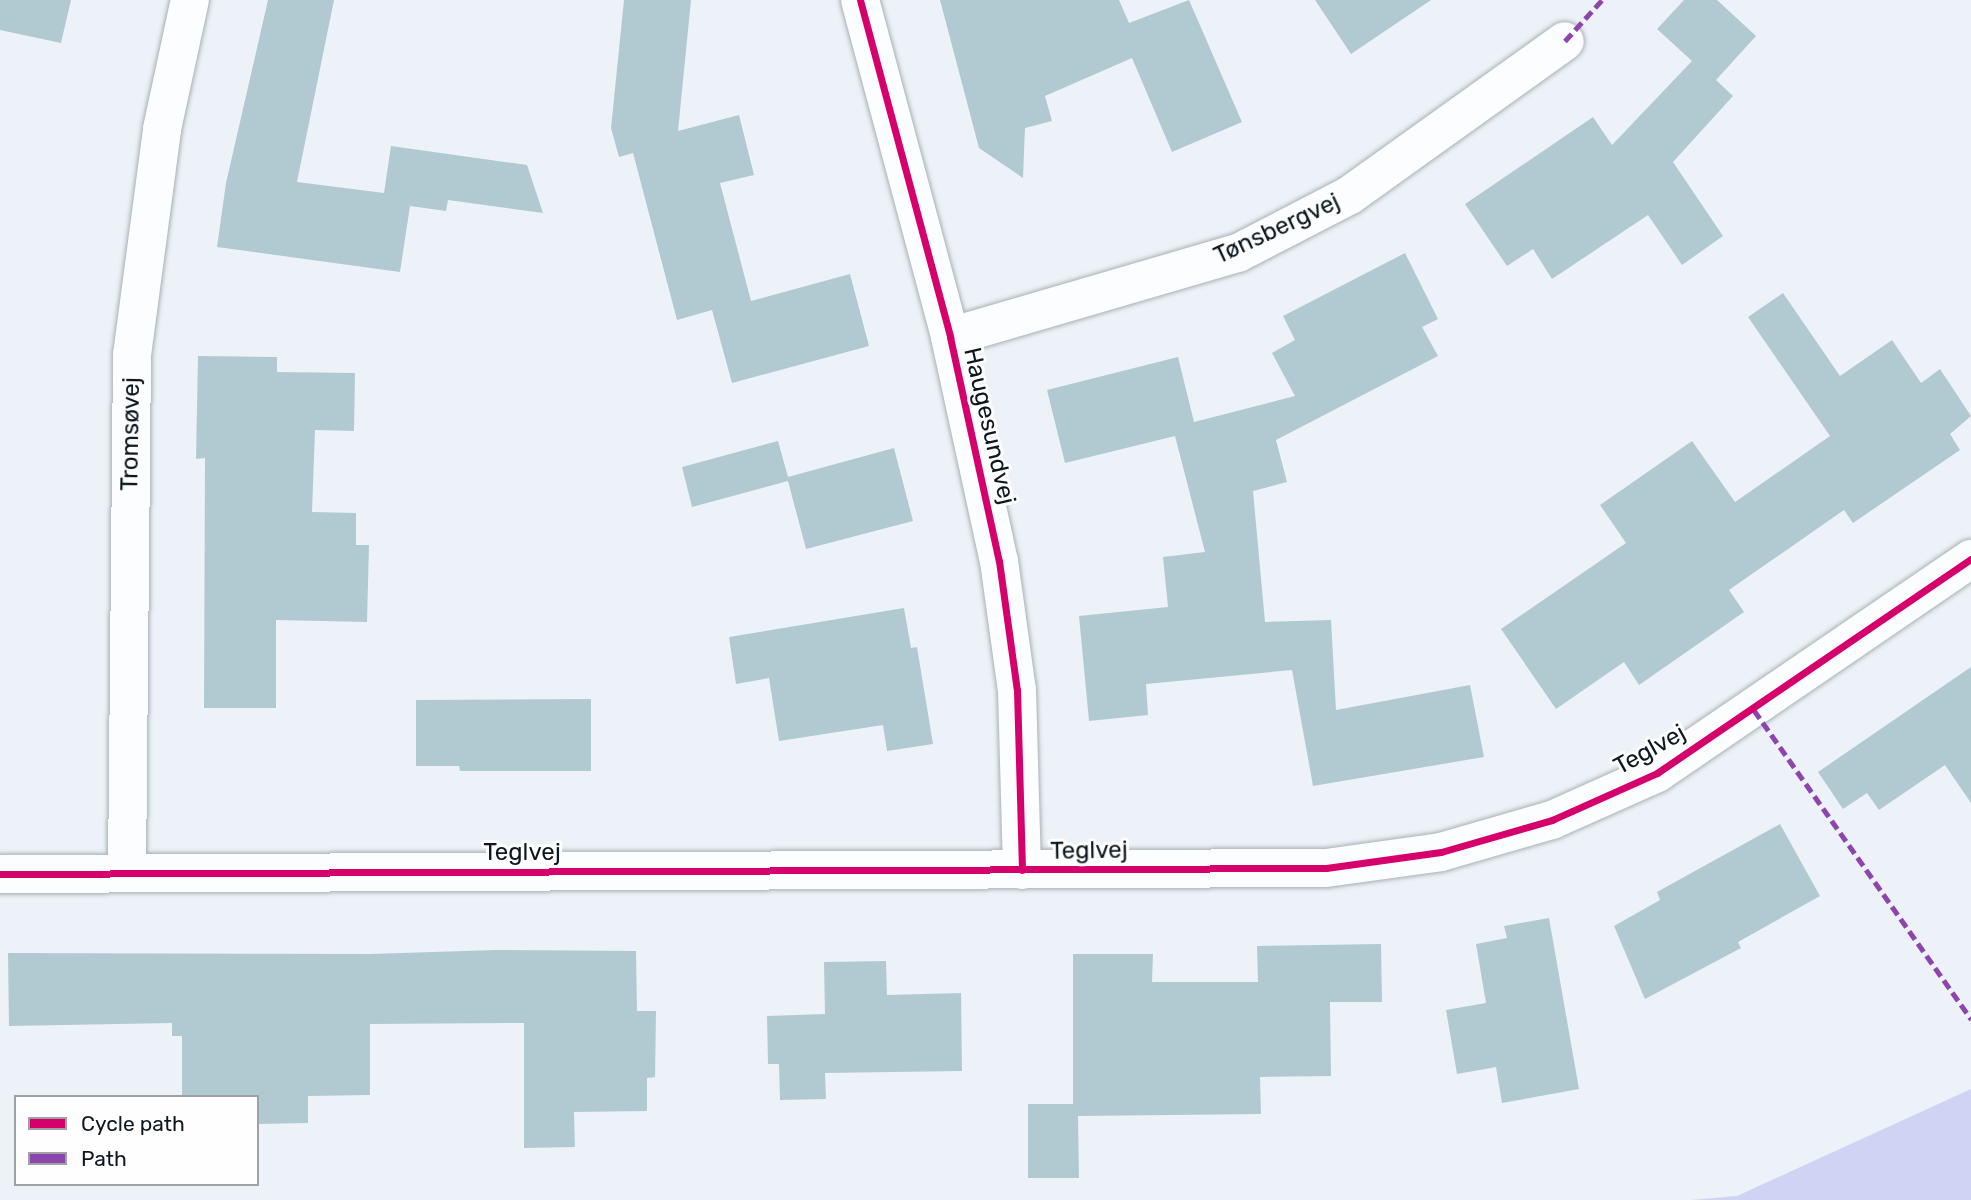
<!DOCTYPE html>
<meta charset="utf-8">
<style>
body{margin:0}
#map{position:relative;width:1971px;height:1200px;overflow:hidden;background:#ecf2f7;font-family:Rubik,sans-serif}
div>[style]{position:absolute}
.green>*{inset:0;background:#cfd4f5}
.building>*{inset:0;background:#b1cad2}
.roads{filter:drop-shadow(0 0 2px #a8b0b6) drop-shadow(0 0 2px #a8b0b6)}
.street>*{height:38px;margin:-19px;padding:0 19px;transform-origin:19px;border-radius:19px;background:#fcfdfe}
.quiet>*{height:5px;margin-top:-2.5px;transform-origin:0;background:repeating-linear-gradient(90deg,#8e44ad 0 10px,transparent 0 15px)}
.cycleway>*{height:7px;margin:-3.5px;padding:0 3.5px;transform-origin:3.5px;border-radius:3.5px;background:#d6006c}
span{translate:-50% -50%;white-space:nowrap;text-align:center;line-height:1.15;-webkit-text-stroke:6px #fefefe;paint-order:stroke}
.street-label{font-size:24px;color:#0d171f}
.legend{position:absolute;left:14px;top:1095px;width:245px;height:91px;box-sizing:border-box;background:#fefefe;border:2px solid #9ea2a5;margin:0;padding:9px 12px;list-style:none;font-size:21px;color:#0d171f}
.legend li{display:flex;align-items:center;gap:14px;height:35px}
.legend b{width:35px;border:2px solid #9ea2a5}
</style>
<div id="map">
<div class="green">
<i style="clip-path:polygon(1971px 1089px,1971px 1200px,1691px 1200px,1737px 1196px)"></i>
</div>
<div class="building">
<i style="clip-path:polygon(0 0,71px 0,61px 43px,0 30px)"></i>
<i style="clip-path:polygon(268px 0,334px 0,297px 182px,384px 193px,391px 146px,527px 165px,543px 213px,448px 200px,446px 211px,410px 206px,400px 272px,217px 247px,226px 183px)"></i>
<i style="clip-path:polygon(624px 0,691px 0,678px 131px,739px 115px,754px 175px,720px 183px,751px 301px,850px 274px,869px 346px,732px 383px,712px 310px,677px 320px,633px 153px,619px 157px,611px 128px)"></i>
<i style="clip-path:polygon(940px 0,1119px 0,1129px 23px,1189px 0,1242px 122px,1172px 152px,1132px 58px,1045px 96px,1052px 121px,1025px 128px,1023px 178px,979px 148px)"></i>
<i style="clip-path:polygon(1315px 0,1431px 0,1351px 54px)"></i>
<i style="clip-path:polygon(1684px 0,1717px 0,1756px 36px,1716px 80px,1733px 96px,1673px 162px,1723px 236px,1682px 265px,1648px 215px,1552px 279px,1533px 249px,1507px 266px,1465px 204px,1593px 117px,1612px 145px,1692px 61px,1657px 29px)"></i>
<i style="clip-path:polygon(1405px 253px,1438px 319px,1422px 327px,1438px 356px,1276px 440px,1287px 482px,1253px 491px,1265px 622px,1331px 620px,1336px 710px,1470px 685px,1484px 757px,1313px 786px,1292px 670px,1146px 684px,1148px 715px,1089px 721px,1079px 616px,1168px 607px,1163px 557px,1205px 552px,1175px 436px,1065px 463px,1047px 390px,1178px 357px,1194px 422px,1295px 396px,1272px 353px,1295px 340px,1283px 316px)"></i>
<i style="clip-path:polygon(1783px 293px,1840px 376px,1892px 340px,1921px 383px,1940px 369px,1971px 416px,1950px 434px,1960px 450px,1853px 523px,1844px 510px,1729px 590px,1744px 612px,1639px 685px,1624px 662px,1556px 709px,1501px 629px,1626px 543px,1600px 505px,1692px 441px,1735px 502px,1830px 436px,1748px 317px)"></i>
<i style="clip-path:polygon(198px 356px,277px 357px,277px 372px,355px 373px,354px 431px,315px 430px,312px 512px,356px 513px,356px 545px,369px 545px,367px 622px,276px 620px,276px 708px,204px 708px,205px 458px,196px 459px)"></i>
<i style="clip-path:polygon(778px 441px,788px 477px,894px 448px,913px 521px,806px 549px,788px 481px,692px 507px,682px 467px)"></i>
<i style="clip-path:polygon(904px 608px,911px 648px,917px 647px,933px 744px,887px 751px,883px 725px,779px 741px,769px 678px,736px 684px,729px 637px)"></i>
<i style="clip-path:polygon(1971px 667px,1971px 803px,1945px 765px,1879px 810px,1867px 793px,1843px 809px,1818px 772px)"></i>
<i style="clip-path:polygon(591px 699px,591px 771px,460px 771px,459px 766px,416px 766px,416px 700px)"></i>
<i style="clip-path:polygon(1780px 824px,1820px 896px,1738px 942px,1741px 948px,1645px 999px,1614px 926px,1660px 900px,1657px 892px)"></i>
<i style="clip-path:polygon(1549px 918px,1579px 1089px,1502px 1103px,1496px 1067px,1457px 1074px,1446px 1010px,1486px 1003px,1476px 944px,1507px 938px,1504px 926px)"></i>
<i style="clip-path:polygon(1381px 944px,1382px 1002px,1330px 1002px,1331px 1076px,1260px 1077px,1261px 1114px,1078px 1116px,1079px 1178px,1028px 1178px,1028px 1104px,1073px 1104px,1073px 954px,1153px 954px,1152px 982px,1258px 982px,1257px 946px)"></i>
<i style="clip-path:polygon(496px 950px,636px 951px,637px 1011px,656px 1011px,655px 1077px,647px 1078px,647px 1111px,574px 1112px,575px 1147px,524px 1148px,524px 1023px,370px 1024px,370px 1095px,308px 1096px,308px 1123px,257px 1124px,257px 1097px,182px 1097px,182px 1036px,172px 1036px,172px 1023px,9px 1026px,8px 953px,370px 954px)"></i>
<i style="clip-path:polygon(886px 961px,887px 995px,961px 993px,962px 1071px,825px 1073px,826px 1099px,780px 1100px,779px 1064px,768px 1064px,767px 1016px,825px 1014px,824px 962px)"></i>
</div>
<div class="roads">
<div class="street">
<i style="left:860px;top:0;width:349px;rotate:75deg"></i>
<i style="left:950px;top:337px;width:229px;rotate:77.7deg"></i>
<i style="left:999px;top:561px;width:130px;rotate:82.1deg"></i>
<i style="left:1017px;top:690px;width:180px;rotate:88.4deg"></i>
<i style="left:950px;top:337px;width:300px;rotate:-16.3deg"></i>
<i style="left:1238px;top:253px;width:126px;rotate:-27.4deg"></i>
<i style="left:1350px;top:195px;width:264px;rotate:-35.6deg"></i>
<i style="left:127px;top:873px;width:518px;rotate:-89.45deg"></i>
<i style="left:132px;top:355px;width:228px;rotate:-82.4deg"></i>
<i style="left:162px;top:129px;width:132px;rotate:-77.8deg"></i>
<i style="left:0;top:874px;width:1326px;rotate:-0.26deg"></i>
<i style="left:1326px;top:868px;width:116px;rotate:-7.9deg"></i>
<i style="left:1441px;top:852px;width:116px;rotate:-16.1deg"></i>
<i style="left:1552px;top:820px;width:115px;rotate:-24.1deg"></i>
<i style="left:1657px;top:773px;width:380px;rotate:-34.3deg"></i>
</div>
</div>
<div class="quiet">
<i style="left:1565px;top:41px;width:55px;rotate:-47.9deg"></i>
<i style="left:1754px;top:710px;width:378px;rotate:54.9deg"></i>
</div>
<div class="cycleway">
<i style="left:860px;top:0;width:349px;rotate:75deg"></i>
<i style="left:950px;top:337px;width:229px;rotate:77.7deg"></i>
<i style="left:999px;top:561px;width:130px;rotate:82.1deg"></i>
<i style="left:1017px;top:690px;width:180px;rotate:88.4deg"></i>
<i style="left:0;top:874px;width:1326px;rotate:-0.26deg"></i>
<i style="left:1326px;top:868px;width:116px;rotate:-7.9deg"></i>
<i style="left:1441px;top:852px;width:116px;rotate:-16.1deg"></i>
<i style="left:1552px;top:820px;width:115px;rotate:-24.1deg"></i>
<i style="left:1657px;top:773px;width:380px;rotate:-34.3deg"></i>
</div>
<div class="street-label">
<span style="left:1277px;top:229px;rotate:-25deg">Tønsbergvej</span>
<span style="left:989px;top:426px;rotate:77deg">Haugesundvej</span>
<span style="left:131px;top:434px;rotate:-89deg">Tromsøvej</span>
<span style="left:1650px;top:750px;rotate:-29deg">Teglvej</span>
<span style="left:1089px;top:851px;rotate:-1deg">Teglvej</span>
<span style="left:522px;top:853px">Teglvej</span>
</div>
<ul class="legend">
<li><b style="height:9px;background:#d6006c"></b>Cycle path</li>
<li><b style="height:9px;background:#8e44ad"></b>Path</li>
</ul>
</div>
